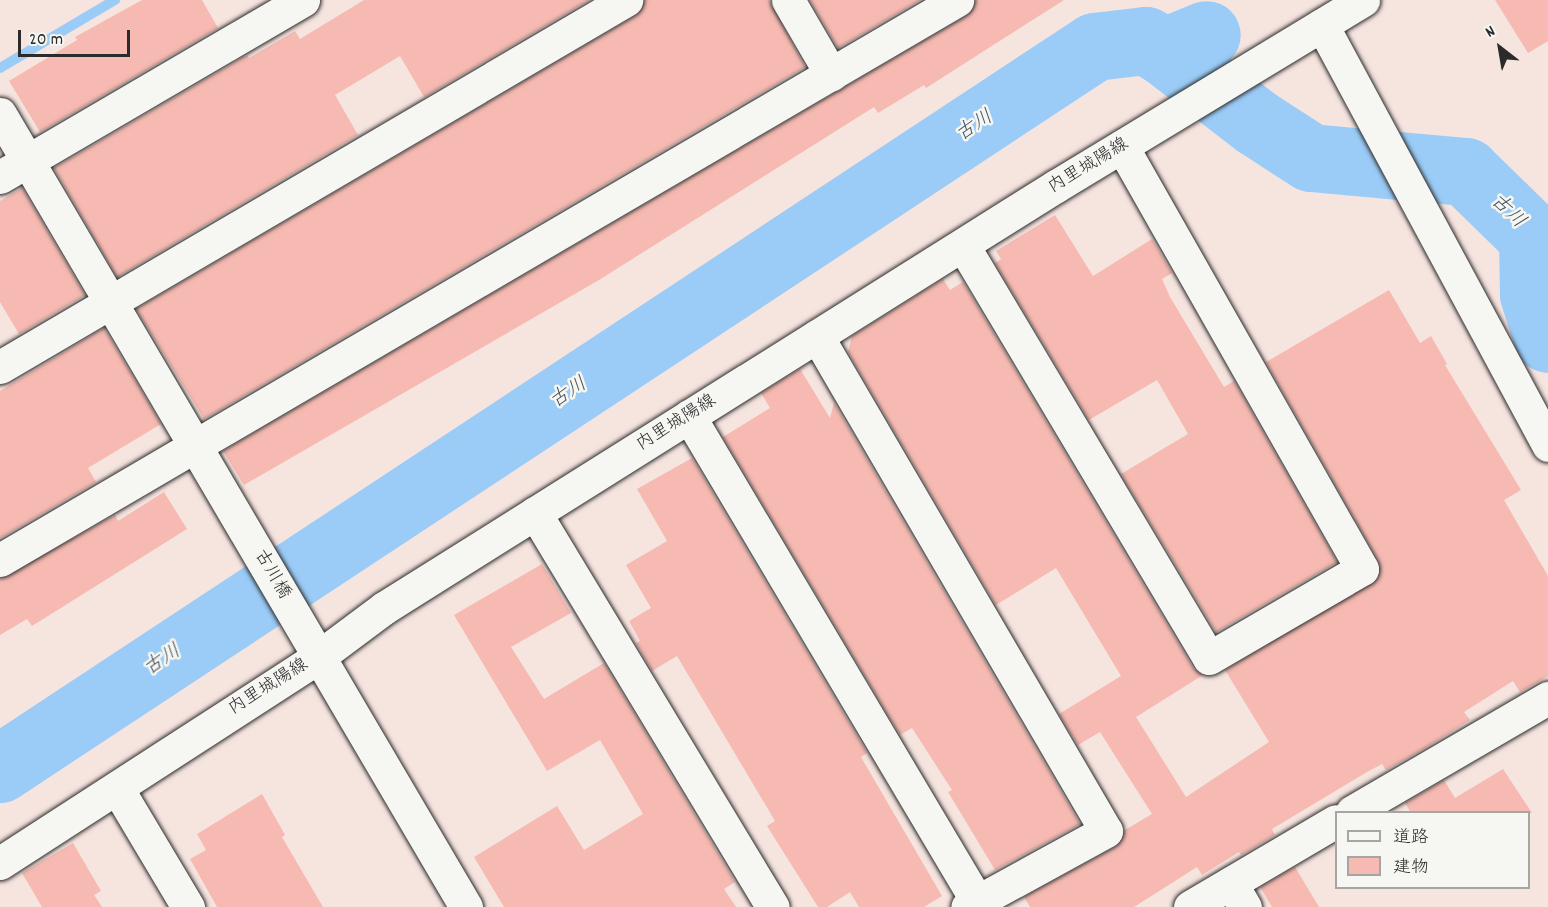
<!DOCTYPE html>
<meta charset="utf-8">
<style>
body{margin:0}
#map{position:relative;width:1548px;height:907px;overflow:hidden;background:#f6e4df;font-family:Dekko,"Klee One",sans-serif}
div>[style]{position:absolute}
.stream>*{height:10px;margin:-5px;padding:0 5px;transform-origin:5px;border-radius:5px;background:#9bccf7}
.river>*{height:68px;margin:-34px;padding:0 34px;transform-origin:34px;border-radius:34px;background:#9bccf7}
.building>*{inset:0;background:#f6bab2}
.roads{filter:drop-shadow(0 0 2px #2b2b2b) drop-shadow(0 0 2px #2b2b2b)}
.minor>*{height:33px;margin:-16.5px;padding:0 16.5px;transform-origin:16.5px;border-radius:16.5px;background:#f6f6f2}
.tertiary>*{height:33px;margin:-16.5px;padding:0 16.5px;transform-origin:16.5px;border-radius:16.5px;background:#f6f6f2}
.secondary>*{height:33px;margin:-16.5px;padding:0 16.5px;transform-origin:16.5px;border-radius:16.5px;background:#f6f6f2}
span{translate:-50% -50%;white-space:nowrap;text-align:center;line-height:1.15;-webkit-text-stroke:5px #f6f6f2;paint-order:stroke}
.street-label{font-size:18px;color:#2b2b2b}
.water-label{font-size:20px;color:#47535e;font-style:italic}
.legend{position:absolute;left:1335px;top:811px;width:195px;height:78px;box-sizing:border-box;background:#f6f6f2;border:2px solid #a5a5a2;margin:0;padding:8px 10px;list-style:none;font-size:18px;color:#2b2b2b}
.legend li{display:flex;align-items:center;gap:12px;height:30px}
.legend b{width:30px;border:2px solid #a5a5a2}
.north{position:absolute;left:1470px;top:18px;width:60px;height:60px;-webkit-text-stroke:4px #f6f6f2;paint-order:stroke;rotate:329deg;font-size:16px;font-weight:700;line-height:24px;text-align:center;color:#2b2b2b}
.north::after{content:'';display:block;margin:auto;width:21px;height:27px;background:#2b2b2b;clip-path:polygon(50% 0,100% 100%,50% 72%,0 100%)}
.scale{position:absolute;left:18px;top:30px;width:112px;height:27px;box-sizing:border-box;border:3px solid #2b2b2b;border-top:0;padding-left:8px;font-size:18px;line-height:21px;white-space:nowrap;color:#2b2b2b;-webkit-text-stroke:4px #f6f6f2;paint-order:stroke}
</style>
<div id="map">
<div class="stream">
<i style="left:0;top:68px;width:134px;rotate:-30.6deg"></i>
</div>
<div class="river">
<i style="left:1165px;top:52px;width:116px;rotate:37.7deg"></i>
<i style="left:1257px;top:123px;width:64px;rotate:32.9deg"></i>
<i style="left:1311px;top:158px;width:156px;rotate:5.2deg"></i>
<i style="left:1466px;top:172px;width:115px;rotate:44.3deg"></i>
<i style="left:1533px;top:238px;width:57px;rotate:89deg"></i>
<i style="left:1534px;top:295px;width:46px;rotate:72.3deg"></i>
<i style="left:0;top:769px;width:1312px;rotate:-33.4deg"></i>
<i style="left:1095px;top:47px;width:51px;rotate:-6.7deg"></i>
<i style="left:1146px;top:41px;width:22px;rotate:30deg"></i>
<i style="left:1165px;top:52px;width:45px;rotate:-22deg"></i>
</div>
<div class="building">
<i style="clip-path:polygon(142px 0,202px 0,218px 28px,40px 132px,9px 81px,77px 40px,75px 37px)"></i>
<i style="clip-path:polygon(364px 0,589px 0,424px 97px,400px 56px,335px 95px,358px 135px,117px 277px,54px 168px,237px 61px,247px 55px,249px 58px,295px 31px,300px 39px)"></i>
<i style="clip-path:polygon(645px 0,769px 0,805px 67px,204px 419px,136px 309px,635px 16px)"></i>
<i style="clip-path:polygon(810px 0,920px 0,838px 48px)"></i>
<i style="clip-path:polygon(976px 0,1064px 0,926px 88px,924px 85px,878px 113px,874px 107px,599px 280px,244px 485px,223px 451px,966px 16px)"></i>
<i style="clip-path:polygon(1495px 0,1548px 0,1548px 41px,1528px 53px)"></i>
<i style="clip-path:polygon(22px 188px,85px 295px,19px 334px,0 302px,0 201px)"></i>
<i style="clip-path:polygon(1055px 215px,1093px 276px,1152px 239px,1172px 273px,1162px 279px,1170px 297px,1224px 387px,1234px 381px,1337px 562px,1216px 632px,1121px 474px,1188px 434px,1157px 380px,1089px 420px,995px 263px,1001px 259px,996px 251px)"></i>
<i style="clip-path:polygon(943px 279px,950px 290px,963px 282px,1193px 668px,1203px 675px,1136px 717px,1186px 797px,1269px 742px,1225px 670px,1378px 578px,1378px 560px,1266px 362px,1389px 290px,1420px 343px,1431px 336px,1447px 364px,1445px 365px,1521px 490px,1504px 500px,1548px 576px,1548px 676px,1520px 692px,1513px 681px,1464px 712px,1470px 720px,1425px 748px,1386px 770px,1382px 764px,1367px 772px,1272px 829px,1275px 835px,1241px 855px,1239px 852px,1202px 875px,1197px 867px,1134px 907px,1030px 907px,1024px 897px,1115px 847px,1125px 830px,1152px 814px,1100px 732px,1078px 745px,1059px 714px,1121px 676px,1056px 568px,996px 605px,848px 352px,852px 336px)"></i>
<i style="clip-path:polygon(104px 328px,161px 424px,88px 468px,96px 482px,0 538px,0 391px)"></i>
<i style="clip-path:polygon(800px 369px,830px 418px,834px 403px,1080px 824px,995px 870px,948px 792px,952px 790px,912px 728px,900px 735px,723px 437px,770px 408px,761px 393px)"></i>
<i style="clip-path:polygon(692px 458px,867px 753px,861px 757px,942px 896px,924px 907px,859px 907px,850px 892px,827px 907px,818px 907px,767px 826px,775px 821px,677px 656px,652px 671px,636px 643px,640px 641px,629px 621px,651px 608px,626px 565px,667px 541px,637px 489px)"></i>
<i style="clip-path:polygon(164px 492px,187px 529px,32px 626px,27px 619px,0 635px,0 579px,115px 515px,118px 521px)"></i>
<i style="clip-path:polygon(542px 564px,571px 613px,511px 647px,544px 699px,604px 663px,735px 882px,724px 889px,736px 907px,504px 907px,474px 857px,557px 806px,584px 850px,643px 814px,600px 740px,547px 771px,454px 615px)"></i>
<i style="clip-path:polygon(1503px 769px,1532px 813px,1411px 813px,1405px 803px,1444px 780px,1455px 798px)"></i>
<i style="clip-path:polygon(262px 794px,285px 835px,282px 837px,323px 907px,217px 907px,190px 859px,206px 850px,197px 834px)"></i>
<i style="clip-path:polygon(73px 843px,101px 891px,94px 895px,102px 907px,42px 907px,22px 873px)"></i>
<i style="clip-path:polygon(1295px 867px,1319px 907px,1272px 907px,1260px 887px)"></i>
</div>
<div class="roads">
<div class="minor">
<i style="left:788px;top:0;width:86px;rotate:59.8deg"></i>
<i style="left:0;top:114px;width:920px;rotate:59.56deg"></i>
<i style="left:0;top:177px;width:351px;rotate:-30.3deg"></i>
<i style="left:964px;top:247px;width:478px;rotate:59.2deg"></i>
<i style="left:1209px;top:658px;width:177px;rotate:-30.2deg"></i>
<i style="left:1362px;top:569px;width:486px;rotate:-119.6deg"></i>
<i style="left:817px;top:336px;width:573px;rotate:59.72deg"></i>
<i style="left:1106px;top:831px;width:158px;rotate:151.3deg"></i>
<i style="left:0;top:367px;width:726px;rotate:-30.38deg"></i>
<i style="left:689px;top:416px;width:564px;rotate:59.3deg"></i>
<i style="left:535px;top:513px;width:460px;rotate:58.9deg"></i>
<i style="left:0;top:560px;width:1109px;rotate:-30.33deg"></i>
<i style="left:117px;top:788px;width:139px;rotate:59.2deg"></i>
<i style="left:1352px;top:812px;width:227px;rotate:-30.2deg"></i>
<i style="left:1231px;top:883px;width:28px;rotate:60deg"></i>
<i style="left:1190px;top:907px;width:169px;rotate:-30.5deg"></i>
</div>
<div class="tertiary">
<i style="left:1322px;top:25px;width:477px;rotate:61.7deg"></i>
</div>
<div class="secondary">
<i style="left:0;top:863px;width:378px;rotate:-32.9deg"></i>
<i style="left:317px;top:658px;width:84px;rotate:-36.7deg"></i>
<i style="left:384px;top:608px;width:794px;rotate:-32.13deg"></i>
<i style="left:1056px;top:186px;width:359px;rotate:-31.2deg"></i>
</div>
</div>
<div class="street-label">
<span style="left:1089px;top:167px;rotate:-31deg">内里城陽線</span>
<span style="left:677px;top:424px;rotate:-32deg">内里城陽線</span>
<span style="left:271px;top:575px;rotate:60deg">古川橋</span>
<span style="left:269px;top:688px;rotate:-32deg">内里城陽線</span>
</div>
<div class="water-label">
<span style="left:975px;top:127px;rotate:-33deg">古川</span>
<span style="left:1507px;top:212px;rotate:44deg">古川</span>
<span style="left:569px;top:394px;rotate:-33deg">古川</span>
<span style="left:163px;top:661px;rotate:-33deg">古川</span>
</div>
<ul class="legend">
<li><b style="height:8px;background:#f6f6f2"></b>道路</li>
<li><b style="height:16px;background:#f6bab2"></b>建物</li>
</ul>
<div class="north">N</div>
<div class="scale">20 m</div>
</div>
